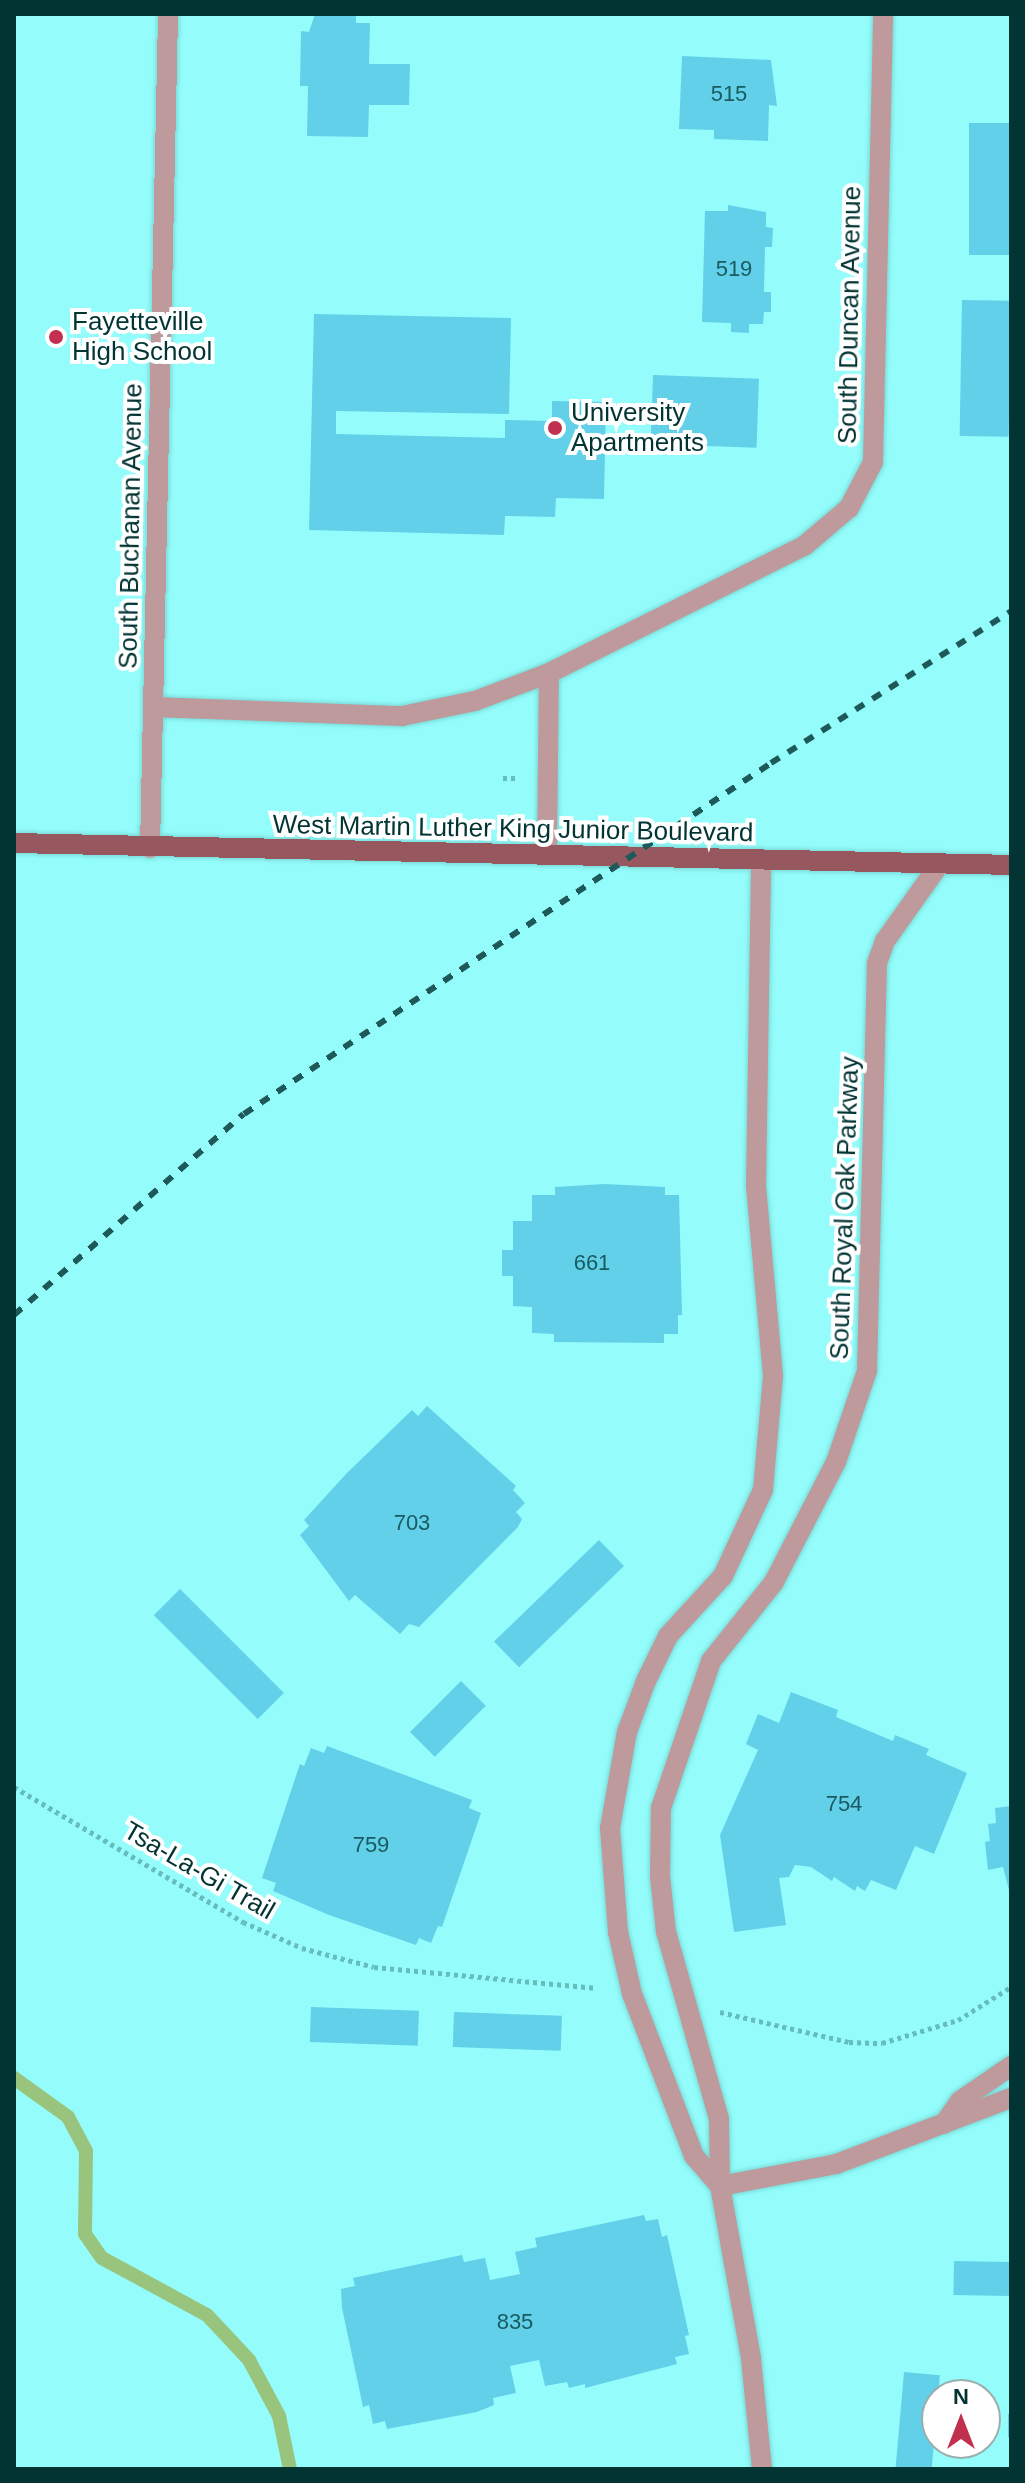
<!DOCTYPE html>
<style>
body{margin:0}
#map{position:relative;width:1025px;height:2483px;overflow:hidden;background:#94fdfb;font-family:Arial,sans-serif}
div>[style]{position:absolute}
.stream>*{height:14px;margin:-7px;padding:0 7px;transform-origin:7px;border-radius:7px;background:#99c47e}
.building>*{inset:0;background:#61d0e8;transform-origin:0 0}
.path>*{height:5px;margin-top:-2.5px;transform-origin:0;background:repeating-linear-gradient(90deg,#66bebc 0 4px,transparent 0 8px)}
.roads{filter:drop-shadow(0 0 2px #7ad9d7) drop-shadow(0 0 2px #7ad9d7)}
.street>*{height:20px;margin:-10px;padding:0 10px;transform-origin:10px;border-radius:10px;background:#be9a9c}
.primary>*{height:20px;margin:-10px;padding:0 10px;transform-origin:10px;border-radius:10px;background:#96585e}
.rail>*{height:6px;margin-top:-3px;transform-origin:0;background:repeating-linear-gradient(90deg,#1e5959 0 10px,transparent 0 20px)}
.dots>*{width:22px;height:22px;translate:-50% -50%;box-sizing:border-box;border:4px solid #fff;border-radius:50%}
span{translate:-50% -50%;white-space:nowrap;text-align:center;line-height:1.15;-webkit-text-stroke:8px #fff;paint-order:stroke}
.number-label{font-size:22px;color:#1a5b61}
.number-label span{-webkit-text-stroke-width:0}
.street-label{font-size:26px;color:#033434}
.poi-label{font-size:26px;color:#033434}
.left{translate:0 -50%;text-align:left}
.frame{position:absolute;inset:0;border:16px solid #033434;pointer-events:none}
.north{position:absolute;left:921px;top:2379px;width:80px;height:80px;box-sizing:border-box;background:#fff;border:2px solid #9aaeae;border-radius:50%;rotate:0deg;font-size:22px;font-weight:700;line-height:32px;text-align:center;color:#033434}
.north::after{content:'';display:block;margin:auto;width:28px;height:36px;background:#c1314f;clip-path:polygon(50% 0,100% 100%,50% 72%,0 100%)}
</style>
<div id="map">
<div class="stream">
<i style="left:14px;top:2078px;width:67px;rotate:35.8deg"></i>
<i style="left:68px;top:2117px;width:38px;rotate:62deg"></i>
<i style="left:86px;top:2151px;width:83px;rotate:90.7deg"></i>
<i style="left:85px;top:2234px;width:29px;rotate:55deg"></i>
<i style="left:102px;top:2258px;width:119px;rotate:28.5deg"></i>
<i style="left:207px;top:2315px;width:62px;rotate:47deg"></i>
<i style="left:249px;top:2360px;width:64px;rotate:61.8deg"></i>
<i style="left:279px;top:2416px;width:54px;rotate:78.3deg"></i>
</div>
<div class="building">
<i style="clip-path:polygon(315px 14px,356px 14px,356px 23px,370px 23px,369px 64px,410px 64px,409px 105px,369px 105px,368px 137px,307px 136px,308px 86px,300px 86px,301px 31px,309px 32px)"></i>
<i style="clip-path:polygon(682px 56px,771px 60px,777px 106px,769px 105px,768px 141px,714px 139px,714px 130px,679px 129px)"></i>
<i style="left:969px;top:123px;width:42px;height:132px"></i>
<i style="clip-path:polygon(728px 205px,766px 212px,766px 227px,773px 228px,772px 247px,765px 247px,764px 292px,771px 292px,771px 312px,764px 312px,763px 324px,749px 324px,749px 333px,731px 332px,731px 323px,702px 322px,705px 211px,728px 211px)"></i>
<i style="left:962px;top:300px;width:49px;height:136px;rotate:1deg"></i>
<i style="clip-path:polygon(314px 314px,511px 318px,509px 414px,336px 411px,336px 434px,505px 438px,505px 420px,552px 421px,552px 401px,606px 402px,604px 499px,556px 498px,555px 517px,505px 516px,504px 535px,309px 530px)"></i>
<i style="left:653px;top:375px;width:106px;height:69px;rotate:2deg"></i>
<i style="clip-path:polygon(605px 1184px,665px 1187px,665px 1195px,679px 1195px,682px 1315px,678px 1315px,678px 1334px,664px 1334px,664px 1343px,554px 1342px,554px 1334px,532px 1333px,532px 1307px,513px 1306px,513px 1276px,502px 1276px,502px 1250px,513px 1250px,513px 1221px,532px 1221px,532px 1195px,555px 1195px,555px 1187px)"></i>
<i style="clip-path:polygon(427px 1406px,516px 1486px,513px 1490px,525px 1503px,516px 1512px,522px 1519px,518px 1527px,419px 1627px,409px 1624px,400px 1634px,355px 1595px,349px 1601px,300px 1535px,309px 1526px,304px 1520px,346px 1474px,412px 1410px,418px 1416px)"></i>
<i style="left:599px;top:1540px;width:36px;height:146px;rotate:46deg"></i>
<i style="left:180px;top:1589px;width:147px;height:37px;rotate:45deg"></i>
<i style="left:461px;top:1681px;width:35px;height:72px;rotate:45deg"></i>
<i style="clip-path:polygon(791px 1692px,838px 1710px,836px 1717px,893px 1741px,895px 1735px,929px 1749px,926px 1755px,967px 1773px,934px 1854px,915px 1846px,896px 1890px,871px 1880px,865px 1891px,857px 1886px,855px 1891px,834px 1877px,832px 1881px,811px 1867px,795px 1865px,789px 1877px,779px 1878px,786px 1925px,734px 1932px,720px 1835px,758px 1750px,746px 1744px,758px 1714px,779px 1723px)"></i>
<i style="clip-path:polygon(327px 1746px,472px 1800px,469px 1808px,481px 1813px,442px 1927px,438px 1926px,431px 1943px,419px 1938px,416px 1945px,329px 1915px,273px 1891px,276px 1883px,262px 1878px,300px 1764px,304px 1766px,311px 1748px,324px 1753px)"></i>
<i style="clip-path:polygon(1011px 1806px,1011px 1889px,1009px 1890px,1003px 1867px,988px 1870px,985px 1842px,990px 1841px,988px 1824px,996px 1823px,995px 1808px)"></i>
<i style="left:311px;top:2007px;width:108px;height:35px;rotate:2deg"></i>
<i style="left:454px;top:2012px;width:108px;height:35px;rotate:2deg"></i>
<i style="clip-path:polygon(644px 2215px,646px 2221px,658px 2219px,662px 2237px,667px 2235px,689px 2335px,685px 2336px,689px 2354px,675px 2357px,677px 2364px,585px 2388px,585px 2384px,569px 2388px,567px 2382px,545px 2386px,539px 2360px,510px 2366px,516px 2393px,493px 2398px,494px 2405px,477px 2412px,387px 2429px,385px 2421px,373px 2424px,369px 2405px,363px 2407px,342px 2308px,341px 2289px,355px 2286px,353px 2278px,462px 2255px,464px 2262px,485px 2258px,490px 2280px,520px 2274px,515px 2252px,537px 2247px,535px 2238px)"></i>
<i style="left:954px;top:2261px;width:57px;height:34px;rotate:1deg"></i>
<i style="left:904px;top:2372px;width:36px;height:97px;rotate:5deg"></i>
<i style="left:1008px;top:2414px;width:3px;height:23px"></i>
</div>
<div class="path">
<i style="left:503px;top:778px;width:14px"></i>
<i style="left:14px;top:1787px;width:266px;rotate:30.5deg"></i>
<i style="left:243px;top:1922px;width:64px;rotate:23.8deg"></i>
<i style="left:302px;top:1948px;width:74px;rotate:14.8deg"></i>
<i style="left:374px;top:1967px;width:224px;rotate:5.4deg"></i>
<i style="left:720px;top:2012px;width:132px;rotate:13.1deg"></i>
<i style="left:849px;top:2042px;width:33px;rotate:2deg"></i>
<i style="left:882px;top:2043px;width:79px;rotate:-16.8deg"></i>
<i style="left:958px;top:2020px;width:62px;rotate:-31.9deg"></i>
</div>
<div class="roads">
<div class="street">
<i style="left:153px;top:707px;width:249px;rotate:2.1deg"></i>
<i style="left:402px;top:716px;width:75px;rotate:-11.6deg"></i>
<i style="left:475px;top:701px;width:79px;rotate:-20.7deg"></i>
<i style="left:549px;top:673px;width:285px;rotate:-26.5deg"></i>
<i style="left:804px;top:546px;width:59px;rotate:-40.2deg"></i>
<i style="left:849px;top:508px;width:52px;rotate:-62.4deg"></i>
<i style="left:873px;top:462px;width:448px;rotate:-88.7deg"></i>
<i style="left:150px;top:848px;width:834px;rotate:-88.76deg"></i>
<i style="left:547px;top:854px;width:181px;rotate:-89.4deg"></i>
<i style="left:944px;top:2124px;width:28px;rotate:-55deg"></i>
<i style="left:960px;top:2101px;width:62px;rotate:-34.5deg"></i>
<i style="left:720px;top:2186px;width:40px;rotate:-131deg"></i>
<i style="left:694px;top:2156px;width:173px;rotate:-110.9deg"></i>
<i style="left:632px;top:1994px;width:64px;rotate:-102.7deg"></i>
<i style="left:618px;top:1932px;width:104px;rotate:-94.4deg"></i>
<i style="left:610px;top:1828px;width:97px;rotate:-80deg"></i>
<i style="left:627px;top:1732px;width:54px;rotate:-69.6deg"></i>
<i style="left:646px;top:1681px;width:50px;rotate:-63.9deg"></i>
<i style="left:668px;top:1636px;width:81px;rotate:-47.5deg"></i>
<i style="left:723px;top:1576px;width:95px;rotate:-65.1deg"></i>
<i style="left:763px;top:1490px;width:114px;rotate:-85deg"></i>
<i style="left:773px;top:1376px;width:190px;rotate:-95.1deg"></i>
<i style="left:756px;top:1187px;width:327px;rotate:-89.1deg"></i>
<i style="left:720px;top:2186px;width:118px;rotate:-10.7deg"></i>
<i style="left:836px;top:2164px;width:187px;rotate:-20.7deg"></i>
<i style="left:762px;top:2469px;width:112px;rotate:-95.7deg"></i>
<i style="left:751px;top:2358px;width:175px;rotate:-100.2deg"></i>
<i style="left:720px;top:2186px;width:67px;rotate:-90.9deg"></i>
<i style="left:719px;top:2119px;width:194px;rotate:-105.8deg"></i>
<i style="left:666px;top:1932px;width:56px;rotate:-96.1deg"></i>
<i style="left:660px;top:1876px;width:68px;rotate:-89.2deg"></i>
<i style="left:661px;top:1808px;width:155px;rotate:-71.2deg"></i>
<i style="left:711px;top:1661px;width:101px;rotate:-51.4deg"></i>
<i style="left:774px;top:1582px;width:135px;rotate:-62.7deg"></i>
<i style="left:836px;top:1462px;width:96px;rotate:-71.2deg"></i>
<i style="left:867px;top:1371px;width:408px;rotate:-88.6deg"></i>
<i style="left:877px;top:963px;width:23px;rotate:-70deg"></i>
<i style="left:885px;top:941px;width:93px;rotate:-54.6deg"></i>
</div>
<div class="primary">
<i style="left:14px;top:843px;width:997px;rotate:1.26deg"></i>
</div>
</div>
<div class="rail">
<i style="left:14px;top:1315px;width:305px;rotate:-41.2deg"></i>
<i style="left:244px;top:1114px;width:633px;rotate:-33.66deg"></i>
<i style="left:771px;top:763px;width:284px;rotate:-32.3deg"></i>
</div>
<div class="dots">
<i style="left:56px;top:337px;background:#c1314f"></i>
<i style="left:555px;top:428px;background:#c1314f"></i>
</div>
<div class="number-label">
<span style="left:729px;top:94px">515</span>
<span style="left:734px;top:269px">519</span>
<span style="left:592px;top:1263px">661</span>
<span style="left:412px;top:1523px">703</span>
<span style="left:844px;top:1804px">754</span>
<span style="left:371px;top:1845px">759</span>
<span style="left:515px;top:2322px">835</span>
</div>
<div class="street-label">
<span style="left:850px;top:315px;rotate:-89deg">South Duncan Avenue</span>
<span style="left:131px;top:526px;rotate:-89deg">South Buchanan Avenue</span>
<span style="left:513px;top:829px;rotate:1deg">West Martin Luther King Junior Boulevard</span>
<span style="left:845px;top:1208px;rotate:-88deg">South Royal Oak Parkway</span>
<span style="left:199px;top:1871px;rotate:30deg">Tsa-La-Gi Trail</span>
</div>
<div class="poi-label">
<span class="left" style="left:72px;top:337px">Fayetteville<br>High School</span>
<span class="left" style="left:571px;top:428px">University<br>Apartments</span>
</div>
<div class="frame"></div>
<div class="north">N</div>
</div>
